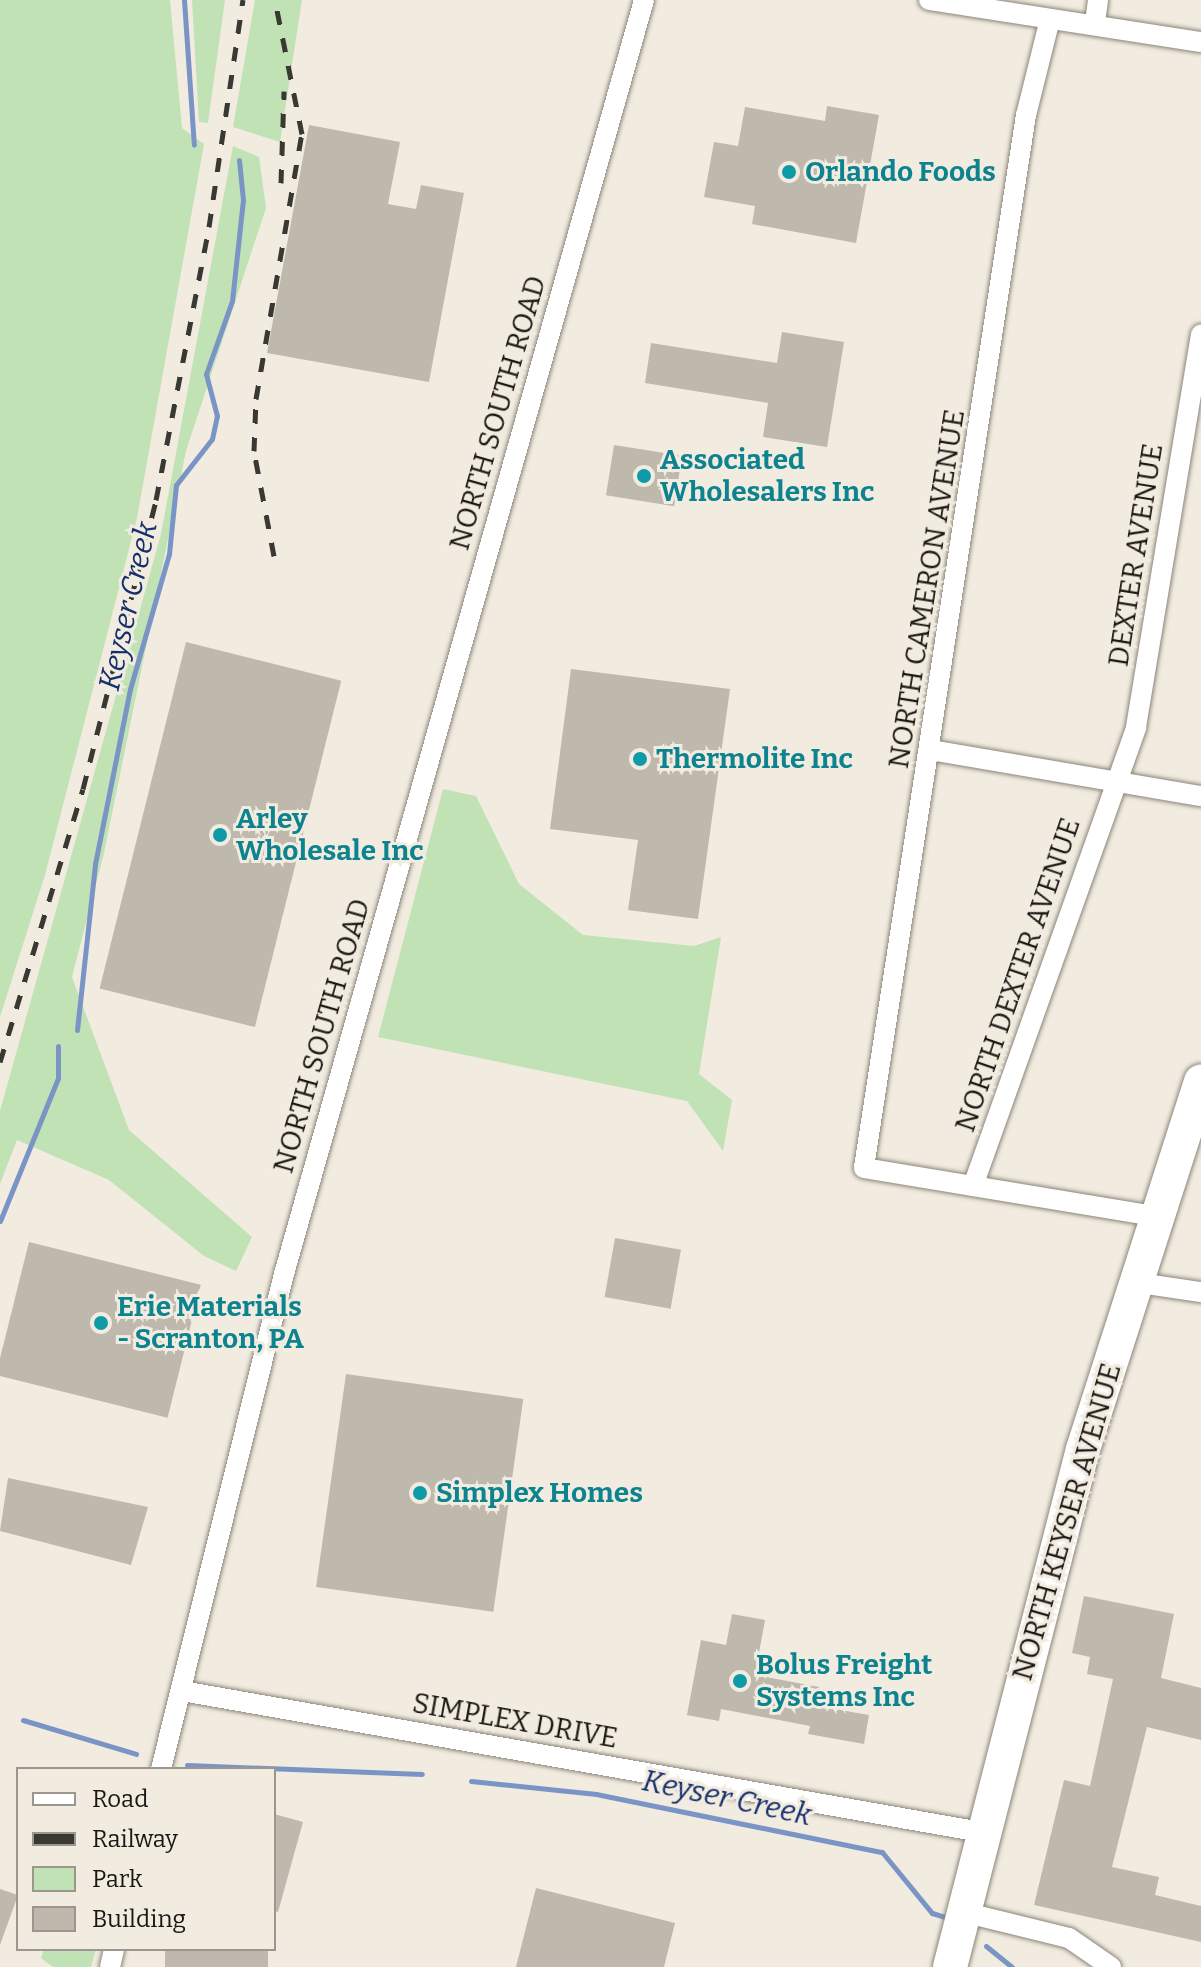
<!DOCTYPE html>
<style>
body{margin:0}
#map{position:relative;width:1201px;height:1967px;overflow:hidden;background:#f2ebe0;font-family:Bitter,serif}
div>[style]{position:absolute}
.green>*{inset:0;background:#c1e2b5}
.stream>*{height:5px;margin:-2.5px;padding:0 2.5px;transform-origin:2.5px;border-radius:2.5px;background:#7b94c6}
.building>*{inset:0;background:#bfb8ad;transform-origin:0 0}
.roads{filter:drop-shadow(0 0 2px #8b857a) drop-shadow(0 0 2px #8b857a)}
.minor>*{height:20px;margin:-10px;padding:0 10px;transform-origin:10px;border-radius:10px;background:#fff}
.primary>*{height:34px;margin:-17px;padding:0 17px;transform-origin:17px;border-radius:17px;background:#fff}
.rail>*{height:5px;margin-top:-2.5px;transform-origin:0;background:repeating-linear-gradient(90deg,#3a3833 0 14px,transparent 0 28px)}
.dots>*{width:22px;height:22px;translate:-50% -50%;box-sizing:border-box;border:4px solid #f2ebe0;border-radius:50%}
span{translate:-50% -50%;white-space:nowrap;text-align:center;line-height:1.15;-webkit-text-stroke:6px #f2ebe0;paint-order:stroke}
.culture-label{font-size:28px;color:#0d838f;font-weight:700}
.left{translate:0 -50%;text-align:left}
.street-label{font-size:28px;color:#191713}
.water-label{font-size:30px;color:#152f6c;font-style:italic}
.legend{position:absolute;left:16px;top:1767px;width:260px;height:184px;box-sizing:border-box;background:#f2ebe0;border:2px solid #9b968e;margin:0;padding:10px 14px;list-style:none;font-size:24px;color:#191713}
.legend li{display:flex;align-items:center;gap:16px;height:40px}
.legend b{width:40px;border:2px solid #9b968e}
</style>
<div id="map">
<div class="green">
<i style="clip-path:polygon(0 0,170px 0,182px 128px,204px 144px,137px 518px,45px 875px,0 1017px)"></i>
<i style="clip-path:polygon(192px 0,225px 0,208px 123px,199px 122px)"></i>
<i style="clip-path:polygon(255px 0,302px 0,280px 142px,233px 127px)"></i>
<i style="clip-path:polygon(233px 146px,259px 157px,266px 208px,186px 451px,104px 853px,72px 977px,129px 1130px,252px 1237px,236px 1271px,204px 1256px,109px 1180px,17px 1140px,0 1184px,0 1111px,161px 534px)"></i>
<i style="clip-path:polygon(443px 789px,476px 796px,519px 884px,583px 935px,694px 946px,721px 937px,699px 1074px,732px 1100px,723px 1151px,687px 1101px,378px 1037px)"></i>
<i style="clip-path:polygon(44px 1949px,96px 1949px,91px 1967px,53px 1967px,41px 1958px)"></i>
</div>
<div class="stream">
<i style="left:184px;top:0;width:145px;rotate:86.1deg"></i>
<i style="left:77px;top:1030px;width:167px;rotate:-83.8deg"></i>
<i style="left:95px;top:864px;width:178px;rotate:-78.7deg"></i>
<i style="left:130px;top:689px;width:141px;rotate:-73.9deg"></i>
<i style="left:169px;top:554px;width:69px;rotate:-84.2deg"></i>
<i style="left:176px;top:485px;width:58px;rotate:-52deg"></i>
<i style="left:212px;top:439px;width:24px;rotate:-78deg"></i>
<i style="left:217px;top:416px;width:43px;rotate:-104.7deg"></i>
<i style="left:206px;top:374px;width:77px;rotate:-70.4deg"></i>
<i style="left:232px;top:301px;width:102px;rotate:-83.8deg"></i>
<i style="left:243px;top:200px;width:40px;rotate:-95.7deg"></i>
<i style="left:0;top:1221px;width:154px;rotate:-67.9deg"></i>
<i style="left:58px;top:1078px;width:32px;rotate:-90deg"></i>
<i style="left:23px;top:1720px;width:118px;rotate:16.7deg"></i>
<i style="left:187px;top:1765px;width:235px;rotate:2.2deg"></i>
<i style="left:471px;top:1781px;width:126px;rotate:5.9deg"></i>
<i style="left:596px;top:1794px;width:292px;rotate:11.5deg"></i>
<i style="left:882px;top:1852px;width:79px;rotate:50.7deg"></i>
<i style="left:932px;top:1913px;width:14px;rotate:17deg"></i>
<i style="left:986px;top:1946px;width:33px;rotate:39deg"></i>
</div>
<div class="building">
<i style="clip-path:polygon(827px 106px,879px 115px,856px 243px,752px 224px,755px 206px,704px 197px,714px 142px,738px 146px,745px 107px,825px 121px)"></i>
<i style="clip-path:polygon(309px 125px,400px 142px,388px 204px,416px 209px,421px 185px,464px 193px,429px 382px,267px 353px)"></i>
<i style="clip-path:polygon(782px 332px,844px 342px,827px 447px,763px 437px,768px 403px,645px 383px,651px 343px,777px 363px)"></i>
<i style="left:614px;top:445px;width:69px;height:51px;rotate:9deg"></i>
<i style="left:186px;top:642px;width:160px;height:357px;rotate:14deg"></i>
<i style="clip-path:polygon(571px 669px,730px 689px,698px 919px,628px 910px,638px 840px,550px 829px)"></i>
<i style="left:615px;top:1238px;width:67px;height:60px;rotate:10deg"></i>
<i style="left:29px;top:1242px;width:177px;height:137px;rotate:14deg"></i>
<i style="left:346px;top:1374px;width:179px;height:215px;rotate:8deg"></i>
<i style="clip-path:polygon(8px 1478px,148px 1507px,131px 1565px,0 1531px)"></i>
<i style="clip-path:polygon(1084px 1596px,1174px 1614px,1161px 1678px,1201px 1688px,1201px 1740px,1147px 1727px,1112px 1867px,1159px 1877px,1155px 1895px,1201px 1906px,1201px 1942px,1034px 1905px,1064px 1780px,1090px 1786px,1113px 1679px,1087px 1674px,1090px 1657px,1072px 1653px)"></i>
<i style="clip-path:polygon(732px 1614px,765px 1620px,755px 1675px,819px 1687px,818px 1692px,838px 1696px,835px 1709px,869px 1715px,864px 1744px,808px 1734px,810px 1726px,721px 1709px,719px 1721px,687px 1715px,701px 1640px,726px 1645px)"></i>
<i style="clip-path:polygon(274px 1814px,303px 1822px,278px 1912px,274px 1911px)"></i>
<i style="clip-path:polygon(536px 1888px,675px 1923px,664px 1967px,516px 1967px)"></i>
<i style="clip-path:polygon(0 1889px,18px 1895px,0 1945px)"></i>
<i style="left:165px;top:1949px;width:103px;height:19px"></i>
</div>
<div class="roads">
<div class="minor">
<i style="left:929px;top:0;width:275px;rotate:8.8deg"></i>
<i style="left:1050px;top:19px;width:99px;rotate:104deg"></i>
<i style="left:1026px;top:115px;width:1065px;rotate:98.75deg"></i>
<i style="left:864px;top:1168px;width:294px;rotate:9.4deg"></i>
<i style="left:1095px;top:22px;width:22px;rotate:-82deg"></i>
<i style="left:931px;top:750px;width:274px;rotate:9.7deg"></i>
<i style="left:973px;top:1186px;width:487px;rotate:-70.4deg"></i>
<i style="left:1136px;top:727px;width:398px;rotate:-80.6deg"></i>
<i style="left:1133px;top:1282px;width:69px;rotate:8.4deg"></i>
<i style="left:182px;top:1691px;width:811px;rotate:10.01deg"></i>
<i style="left:161px;top:1769px;width:510px;rotate:-76.05deg"></i>
<i style="left:284px;top:1274px;width:1324px;rotate:-74.22deg"></i>
<i style="left:963px;top:1912px;width:109px;rotate:13.8deg"></i>
<i style="left:1069px;top:1938px;width:51px;rotate:34.6deg"></i>
<i style="left:110px;top:1967px;width:18px;rotate:-77deg"></i>
</div>
<div class="primary">
<i style="left:950px;top:1967px;width:535px;rotate:-75.6deg"></i>
<i style="left:1083px;top:1449px;width:386px;rotate:-72.2deg"></i>
</div>
</div>
<div class="rail">
<i style="left:281px;top:183px;width:92px;rotate:-88.1deg"></i>
<i style="left:274px;top:556px;width:107px;rotate:-100.8deg"></i>
<i style="left:254px;top:451px;width:52px;rotate:-87.8deg"></i>
<i style="left:256px;top:399px;width:269px;rotate:-80.2deg"></i>
<i style="left:302px;top:134px;width:137px;rotate:-101.4deg"></i>
<i style="left:0;top:1062px;width:285px;rotate:-73.1deg"></i>
<i style="left:83px;top:789px;width:298px;rotate:-75.8deg"></i>
<i style="left:156px;top:500px;width:278px;rotate:-79deg"></i>
<i style="left:209px;top:227px;width:230px;rotate:-81.5deg"></i>
</div>
<div class="dots">
<i style="left:789px;top:172px;background:#0f9aa8"></i>
<i style="left:644px;top:476px;background:#0f9aa8"></i>
<i style="left:640px;top:759px;background:#0f9aa8"></i>
<i style="left:220px;top:835px;background:#0f9aa8"></i>
<i style="left:101px;top:1323px;background:#0f9aa8"></i>
<i style="left:420px;top:1493px;background:#0f9aa8"></i>
<i style="left:740px;top:1681px;background:#0f9aa8"></i>
</div>
<div class="culture-label">
<span class="left" style="left:805px;top:172px">Orlando Foods</span>
<span class="left" style="left:660px;top:476px">Associated<br>Wholesalers Inc</span>
<span class="left" style="left:656px;top:759px">Thermolite Inc</span>
<span class="left" style="left:236px;top:835px">Arley<br>Wholesale Inc</span>
<span class="left" style="left:117px;top:1323px">Erie Materials<br>- Scranton, PA</span>
<span class="left" style="left:436px;top:1493px">Simplex Homes</span>
<span class="left" style="left:756px;top:1681px">Bolus Freight<br>Systems Inc</span>
</div>
<div class="street-label">
<span style="left:498px;top:413px;rotate:-74deg">NORTH SOUTH ROAD</span>
<span style="left:1136px;top:555px;rotate:-81deg">DEXTER AVENUE</span>
<span style="left:927px;top:589px;rotate:-81deg">NORTH CAMERON AVENUE</span>
<span style="left:1018px;top:975px;rotate:-71deg">NORTH DEXTER AVENUE</span>
<span style="left:322px;top:1036px;rotate:-74deg">NORTH SOUTH ROAD</span>
<span style="left:1067px;top:1522px;rotate:-74deg">NORTH KEYSER AVENUE</span>
<span style="left:515px;top:1721px;rotate:10deg">SIMPLEX DRIVE</span>
</div>
<div class="water-label">
<span style="left:128px;top:606px;rotate:-77deg">Keyser Creek</span>
<span style="left:727px;top:1798px;rotate:12deg">Keyser Creek</span>
</div>
<ul class="legend">
<li><b style="height:10px;background:#fff"></b>Road</li>
<li><b style="height:10px;background:#3a3833"></b>Railway</li>
<li><b style="height:22px;background:#c1e2b5"></b>Park</li>
<li><b style="height:22px;background:#bfb8ad"></b>Building</li>
</ul>
</div>
